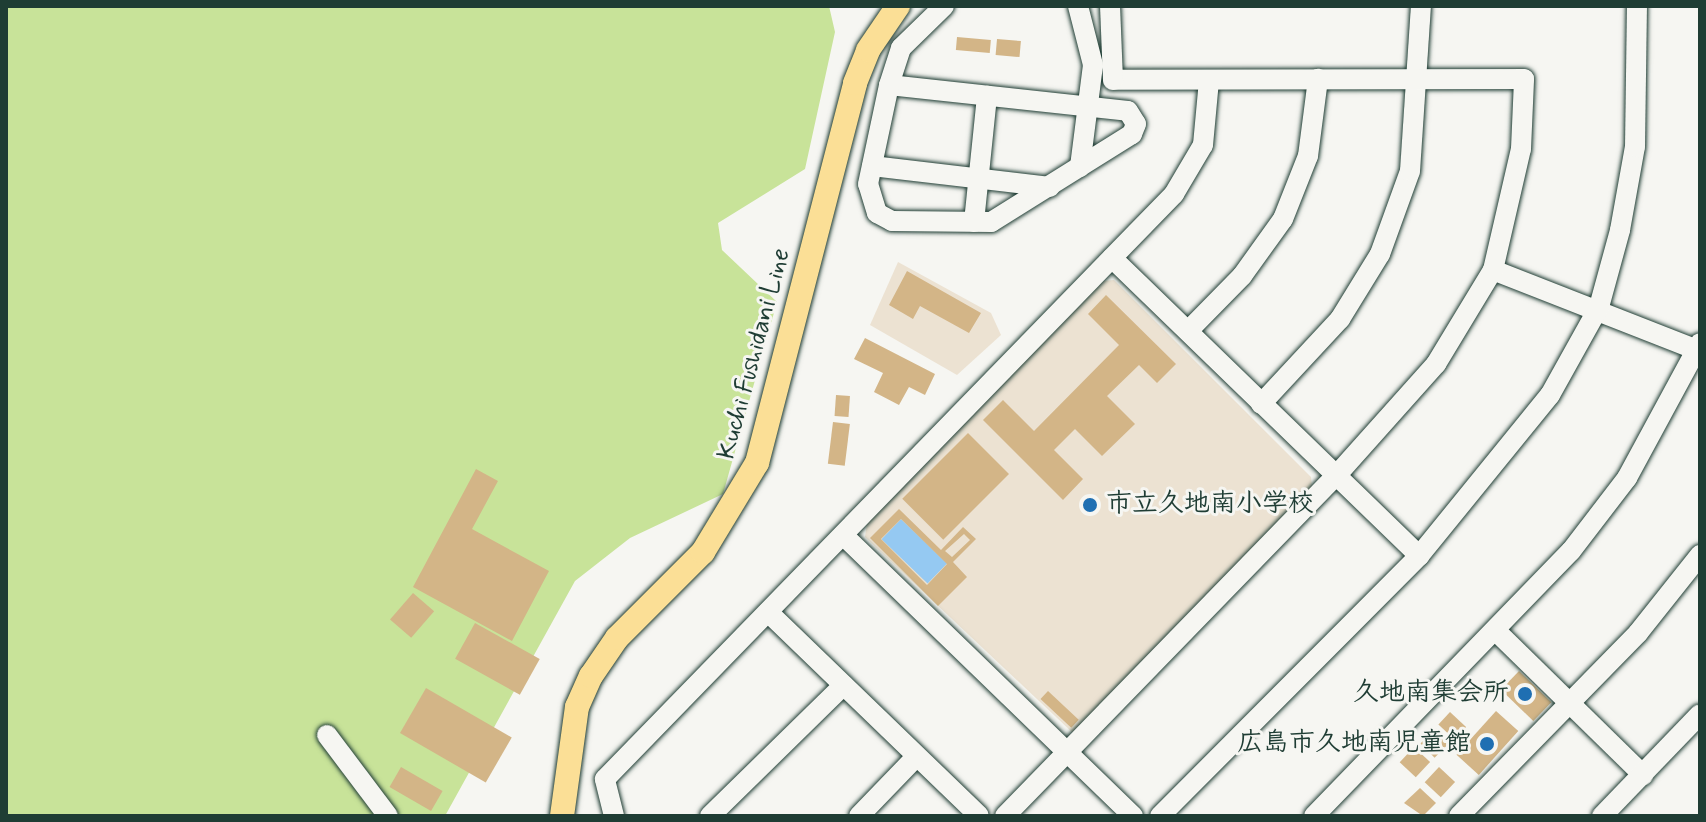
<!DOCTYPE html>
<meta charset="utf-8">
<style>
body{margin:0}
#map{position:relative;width:1706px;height:822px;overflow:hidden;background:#f6f6f2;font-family:Mynerve,"Klee One",sans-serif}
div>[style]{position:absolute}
.built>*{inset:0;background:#ece2d2}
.green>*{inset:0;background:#c8e399}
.water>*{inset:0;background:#95c9f2;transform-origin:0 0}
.building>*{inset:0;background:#d3b587;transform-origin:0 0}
.roads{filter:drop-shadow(0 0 2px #1f3d34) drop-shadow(0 0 2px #1f3d34)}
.minor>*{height:20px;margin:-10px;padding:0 10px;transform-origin:10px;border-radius:10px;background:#f6f6f2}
.major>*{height:24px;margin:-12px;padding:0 12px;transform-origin:12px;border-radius:12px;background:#fbdf96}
.dots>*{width:22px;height:22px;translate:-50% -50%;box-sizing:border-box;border:4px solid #f6f6f2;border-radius:50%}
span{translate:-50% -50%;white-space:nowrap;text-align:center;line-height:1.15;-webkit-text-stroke:6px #f6f6f2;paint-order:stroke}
.street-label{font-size:26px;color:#1f3d34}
.poi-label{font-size:26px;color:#1f3d34;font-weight:700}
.left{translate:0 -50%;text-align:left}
.right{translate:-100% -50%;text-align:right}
.frame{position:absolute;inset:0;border:8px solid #1f3d34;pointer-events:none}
</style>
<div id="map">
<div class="built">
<i style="clip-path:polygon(898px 262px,991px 313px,1001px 335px,957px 375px,870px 325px)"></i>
<i style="clip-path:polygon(1114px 280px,1311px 477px,1312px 487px,1074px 734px,865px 537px,867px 523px,1103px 281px)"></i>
</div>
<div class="green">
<i style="clip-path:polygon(6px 6px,829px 6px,835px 32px,805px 169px,718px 223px,722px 250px,777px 302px,723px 494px,630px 538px,575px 581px,445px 816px,6px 816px)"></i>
</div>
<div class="water">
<i style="left:901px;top:519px;width:64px;height:28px;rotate:44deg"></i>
</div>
<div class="building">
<i style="left:957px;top:37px;width:34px;height:13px;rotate:5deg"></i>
<i style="left:997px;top:39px;width:24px;height:16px;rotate:5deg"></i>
<i style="clip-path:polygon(907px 271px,981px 313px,969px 333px,920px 306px,913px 319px,889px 305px)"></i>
<i style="clip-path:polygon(1106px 295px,1176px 364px,1157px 383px,1139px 365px,1107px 396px,1135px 424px,1102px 456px,1075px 429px,1054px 450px,1083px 479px,1063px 500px,983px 420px,1003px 400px,1034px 431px,1119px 345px,1088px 314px)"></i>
<i style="clip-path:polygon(865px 338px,935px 374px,925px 395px,909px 387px,899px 405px,874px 392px,883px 373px,854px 359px)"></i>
<i style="left:836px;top:395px;width:14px;height:21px;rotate:4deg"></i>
<i style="left:833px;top:422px;width:17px;height:42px;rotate:7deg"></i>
<i style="left:968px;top:433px;width:58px;height:93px;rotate:45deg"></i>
<i style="clip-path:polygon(476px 469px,498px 481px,472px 529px,549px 571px,512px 641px,413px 587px)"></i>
<i style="clip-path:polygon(evenodd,899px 509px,941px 550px,963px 527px,976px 539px,953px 562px,967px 577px,938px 606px,870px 538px,899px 509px,901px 519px,947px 564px,927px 585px,881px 539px,901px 519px,899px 509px,964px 534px,970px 540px,952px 557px,945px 551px,964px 534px)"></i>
<i style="left:413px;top:593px;width:28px;height:35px;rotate:41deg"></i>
<i style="left:475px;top:623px;width:74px;height:41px;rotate:29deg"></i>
<i style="left:1519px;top:671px;width:45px;height:26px;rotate:44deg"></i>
<i style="left:426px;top:688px;width:99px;height:52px;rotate:30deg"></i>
<i style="left:1048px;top:691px;width:42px;height:11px;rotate:43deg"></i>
<i style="left:1496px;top:711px;width:30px;height:59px;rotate:42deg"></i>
<i style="left:1450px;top:712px;width:22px;height:17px;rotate:43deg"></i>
<i style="left:1436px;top:728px;width:20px;height:22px;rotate:45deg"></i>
<i style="left:1414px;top:747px;width:22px;height:21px;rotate:43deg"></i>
<i style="left:401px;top:767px;width:48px;height:23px;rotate:30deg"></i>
<i style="left:1439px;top:767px;width:22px;height:21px;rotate:43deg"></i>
<i style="clip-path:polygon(1420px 788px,1436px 803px,1423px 816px,1404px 803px)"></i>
</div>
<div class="roads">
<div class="minor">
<i style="left:1078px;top:6px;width:61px;rotate:75.7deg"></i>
<i style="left:1093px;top:65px;width:103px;rotate:97.3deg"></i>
<i style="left:889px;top:85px;width:240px;rotate:6.2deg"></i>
<i style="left:1128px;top:111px;width:15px;rotate:58deg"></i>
<i style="left:1136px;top:124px;width:11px;rotate:112deg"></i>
<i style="left:1132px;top:134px;width:166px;rotate:148deg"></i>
<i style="left:991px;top:222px;width:99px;rotate:-179.4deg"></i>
<i style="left:892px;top:221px;width:17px;rotate:-152deg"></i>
<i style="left:877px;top:213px;width:30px;rotate:-107deg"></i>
<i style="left:868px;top:184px;width:101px;rotate:-78deg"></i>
<i style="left:889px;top:85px;width:39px;rotate:-72deg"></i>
<i style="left:901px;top:48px;width:60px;rotate:-44.3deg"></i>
<i style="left:872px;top:166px;width:179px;rotate:6.7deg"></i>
<i style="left:974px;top:222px;width:127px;rotate:-84.1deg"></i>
<i style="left:1112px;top:258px;width:428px;rotate:44.1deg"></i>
<i style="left:1493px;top:270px;width:222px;rotate:21.4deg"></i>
<i style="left:1188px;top:331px;width:77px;rotate:-45.5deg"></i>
<i style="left:1242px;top:276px;width:70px;rotate:-54.3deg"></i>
<i style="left:1283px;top:219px;width:68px;rotate:-68.4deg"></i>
<i style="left:1308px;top:156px;width:78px;rotate:-82.6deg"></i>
<i style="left:1261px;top:404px;width:116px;rotate:-47.1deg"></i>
<i style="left:1340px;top:319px;width:76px;rotate:-58.4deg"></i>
<i style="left:1380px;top:254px;width:88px;rotate:-70.1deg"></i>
<i style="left:1410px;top:171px;width:165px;rotate:-86.2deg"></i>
<i style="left:843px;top:535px;width:404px;rotate:44.1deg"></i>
<i style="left:768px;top:612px;width:293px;rotate:44deg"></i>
<i style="left:1496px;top:631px;width:206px;rotate:44.4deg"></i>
<i style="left:327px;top:735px;width:101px;rotate:53deg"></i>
<i style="left:614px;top:816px;width:38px;rotate:-104deg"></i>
<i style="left:605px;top:779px;width:816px;rotate:-45.79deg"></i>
<i style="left:1174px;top:194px;width:57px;rotate:-59.4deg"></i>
<i style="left:1203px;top:145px;width:65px;rotate:-84.7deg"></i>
<i style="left:710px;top:816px;width:187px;rotate:-44.4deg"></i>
<i style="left:859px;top:816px;width:83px;rotate:-46deg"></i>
<i style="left:1005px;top:816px;width:473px;rotate:-45.8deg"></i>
<i style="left:1335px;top:477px;width:152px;rotate:-48.2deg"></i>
<i style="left:1436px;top:364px;width:110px;rotate:-58.8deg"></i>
<i style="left:1493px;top:270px;width:124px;rotate:-77deg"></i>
<i style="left:1521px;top:149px;width:70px;rotate:-87.5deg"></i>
<i style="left:1524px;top:79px;width:411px;rotate:179.9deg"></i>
<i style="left:1113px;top:80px;width:74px;rotate:-92.3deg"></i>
<i style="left:1160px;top:816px;width:367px;rotate:-45.1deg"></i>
<i style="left:1419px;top:556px;width:208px;rotate:-50.9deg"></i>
<i style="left:1550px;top:395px;width:101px;rotate:-60.9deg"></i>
<i style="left:1599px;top:307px;width:80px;rotate:-74.7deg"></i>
<i style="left:1620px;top:230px;width:84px;rotate:-79.8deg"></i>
<i style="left:1635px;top:147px;width:141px;rotate:-89.2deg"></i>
<i style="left:1314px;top:816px;width:369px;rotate:-45.9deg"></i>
<i style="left:1571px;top:551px;width:92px;rotate:-52.5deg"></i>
<i style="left:1627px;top:478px;width:153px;rotate:-61.6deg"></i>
<i style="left:1459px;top:816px;width:256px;rotate:-45.6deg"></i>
<i style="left:1638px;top:633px;width:100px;rotate:-51.5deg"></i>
<i style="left:1602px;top:816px;width:141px;rotate:-46.1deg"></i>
</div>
<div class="major">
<i style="left:562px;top:816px;width:110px;rotate:-82.2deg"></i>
<i style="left:577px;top:707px;width:34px;rotate:-66deg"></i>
<i style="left:591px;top:676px;width:46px;rotate:-55.6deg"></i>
<i style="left:617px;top:638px;width:122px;rotate:-45deg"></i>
<i style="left:703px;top:552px;width:104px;rotate:-58.8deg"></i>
<i style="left:757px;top:463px;width:392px;rotate:-75.5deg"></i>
<i style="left:855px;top:83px;width:35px;rotate:-68deg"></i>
<i style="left:868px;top:50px;width:53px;rotate:-55.7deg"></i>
</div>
</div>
<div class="dots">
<i style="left:1090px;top:505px;background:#1f6fb2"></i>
<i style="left:1525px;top:694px;background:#1f6fb2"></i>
<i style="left:1487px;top:744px;background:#1f6fb2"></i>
</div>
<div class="street-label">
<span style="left:755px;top:354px;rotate:-75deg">Kuchi Fushidani Line</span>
</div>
<div class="poi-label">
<span class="left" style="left:1106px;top:505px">市立久地南小学校</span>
<span class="right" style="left:1509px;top:694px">久地南集会所</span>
<span class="right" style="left:1471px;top:744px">広島市久地南児童館</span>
</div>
<div class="frame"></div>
</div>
